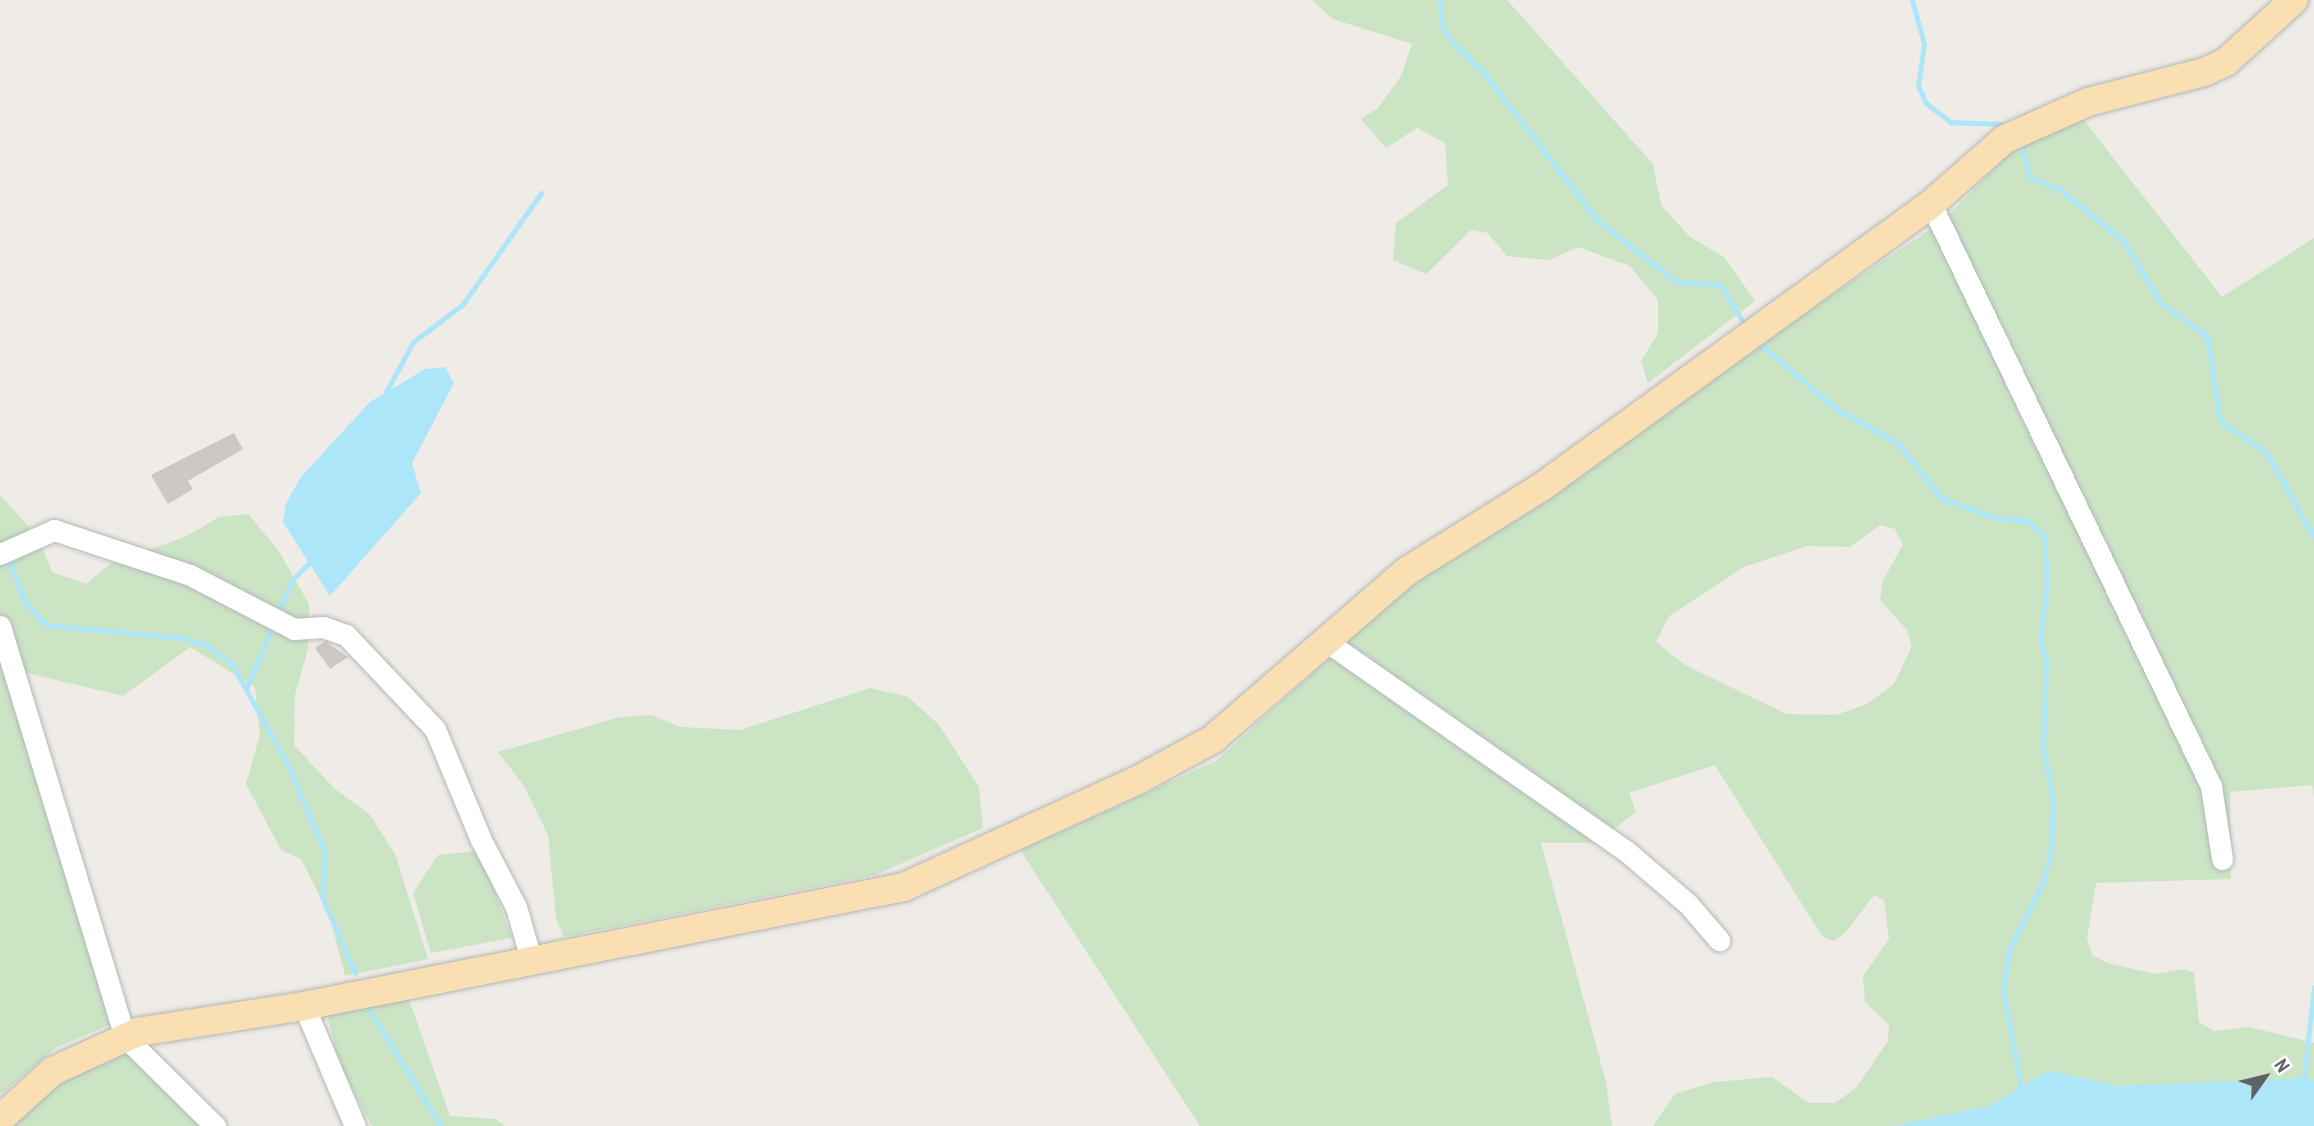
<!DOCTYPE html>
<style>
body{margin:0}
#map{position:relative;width:2314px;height:1126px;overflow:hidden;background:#efebe6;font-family:"Archivo Narrow",sans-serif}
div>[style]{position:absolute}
.green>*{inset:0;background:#cae4c4}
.water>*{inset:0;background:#ace6f8}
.stream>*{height:5px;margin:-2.5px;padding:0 2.5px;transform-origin:2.5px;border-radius:2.5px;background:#ace6f8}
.building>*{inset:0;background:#ccc8c4}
.roads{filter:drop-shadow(0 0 2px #b3b7b9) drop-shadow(0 0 2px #b3b7b9)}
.minor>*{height:21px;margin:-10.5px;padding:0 10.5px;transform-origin:10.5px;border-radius:10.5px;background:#fff}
.major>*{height:28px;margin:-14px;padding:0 14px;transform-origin:14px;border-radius:14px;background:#f9dfb1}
span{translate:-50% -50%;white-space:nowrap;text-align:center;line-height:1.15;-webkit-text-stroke:6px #fff;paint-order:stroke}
.north{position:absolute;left:2230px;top:1042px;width:70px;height:70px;-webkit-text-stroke:5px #fff;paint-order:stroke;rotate:56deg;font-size:19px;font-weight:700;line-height:28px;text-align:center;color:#5d6265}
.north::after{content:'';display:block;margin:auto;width:24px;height:32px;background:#5d6265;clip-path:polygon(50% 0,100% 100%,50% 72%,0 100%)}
</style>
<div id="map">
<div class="green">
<i style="clip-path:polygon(1312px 0,1507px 0,1653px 164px,1661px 205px,1689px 236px,1725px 258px,1755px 301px,1648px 383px,1641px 361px,1658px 333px,1658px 300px,1630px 266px,1578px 247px,1549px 260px,1507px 256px,1488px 233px,1471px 230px,1426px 274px,1393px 260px,1396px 223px,1448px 185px,1445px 143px,1417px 128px,1386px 148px,1361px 119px,1378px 108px,1401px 76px,1412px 44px,1333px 19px)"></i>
<i style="clip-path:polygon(evenodd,2082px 118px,2222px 297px,2314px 238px,2314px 797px,2312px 785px,2230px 792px,2231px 879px,2096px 883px,2087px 938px,2092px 955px,2107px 963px,2155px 974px,2184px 969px,2194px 973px,2199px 1022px,2214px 1031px,2249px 1027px,2314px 1043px,2314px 1080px,2120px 1086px,2048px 1071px,1989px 1106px,1893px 1126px,1653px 1126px,1675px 1094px,1714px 1082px,1772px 1077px,1809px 1103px,1835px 1103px,1856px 1088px,1888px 1041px,1889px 1025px,1865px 1002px,1863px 976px,1889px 939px,1884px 900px,1874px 895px,1846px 932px,1833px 941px,1822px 936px,1715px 765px,1629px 793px,1636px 812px,1603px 837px,1588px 843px,1541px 843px,1606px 1082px,1612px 1126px,1200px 1126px,1015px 842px,1034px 844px,1216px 761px,1416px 579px,1561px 491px,1638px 424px,1943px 221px,2015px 147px,2082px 118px,1880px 525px,1895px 529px,1903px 545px,1883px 580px,1880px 600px,1907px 630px,1912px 646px,1894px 684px,1867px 704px,1836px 715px,1786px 714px,1685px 665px,1656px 642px,1669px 616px,1744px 567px,1807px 546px,1850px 547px,1880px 525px)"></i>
<i style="clip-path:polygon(0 495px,38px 537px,52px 572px,86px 584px,110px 564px,187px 536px,219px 517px,248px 514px,278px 550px,309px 604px,308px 649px,295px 695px,294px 745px,334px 788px,370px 815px,395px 854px,428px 959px,345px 976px,330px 917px,301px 859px,281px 850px,246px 784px,260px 734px,255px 687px,190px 647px,123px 696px,19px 671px,118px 1021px,57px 1047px,0 1095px)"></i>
<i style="clip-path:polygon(870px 688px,908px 697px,939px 725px,979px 787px,983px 828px,875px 875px,564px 937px,556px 918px,548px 835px,524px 786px,498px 752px,620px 717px,652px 715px,680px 727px,740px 730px)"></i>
<i style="clip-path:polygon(480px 851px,512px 938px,431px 953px,413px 893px,438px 855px)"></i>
<i style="clip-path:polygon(405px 988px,450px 1116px,495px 1119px,505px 1126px,372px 1126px,339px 1063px,326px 1009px)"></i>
<i style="clip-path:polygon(133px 1045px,203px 1126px,7px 1126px,40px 1092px)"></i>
</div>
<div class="water">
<i style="clip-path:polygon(445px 367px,454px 383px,412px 463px,421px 493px,330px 596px,283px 522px,286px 504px,300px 478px,370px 402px,425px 369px)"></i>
<i style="clip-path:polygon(2048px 1071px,2120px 1086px,2307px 1078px,2314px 1080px,2314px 1126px,1893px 1126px,1989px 1106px)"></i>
</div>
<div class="stream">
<i style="left:1440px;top:0;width:26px;rotate:86deg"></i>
<i style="left:1442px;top:26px;width:17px;rotate:59deg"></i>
<i style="left:1451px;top:41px;width:46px;rotate:44.1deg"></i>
<i style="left:1484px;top:73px;width:187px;rotate:52.4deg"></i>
<i style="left:1598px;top:221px;width:100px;rotate:37.7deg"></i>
<i style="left:1677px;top:282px;width:44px;rotate:3.9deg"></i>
<i style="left:1721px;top:285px;width:51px;rotate:59.4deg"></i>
<i style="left:1912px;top:0;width:46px;rotate:74.7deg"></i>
<i style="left:1924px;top:44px;width:42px;rotate:98.1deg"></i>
<i style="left:1918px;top:86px;width:19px;rotate:65deg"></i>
<i style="left:1926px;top:103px;width:31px;rotate:38deg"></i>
<i style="left:1950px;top:122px;width:51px;rotate:2.2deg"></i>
<i style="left:2021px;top:144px;width:34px;rotate:75deg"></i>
<i style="left:2030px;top:177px;width:34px;rotate:23deg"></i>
<i style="left:2061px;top:190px;width:82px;rotate:39.5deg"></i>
<i style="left:2124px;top:242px;width:71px;rotate:58.8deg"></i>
<i style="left:2161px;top:303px;width:57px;rotate:35.7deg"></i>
<i style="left:2207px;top:336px;width:86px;rotate:81.3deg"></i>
<i style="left:2220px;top:421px;width:55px;rotate:34deg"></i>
<i style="left:2266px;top:452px;width:98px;rotate:60.8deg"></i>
<i style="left:1758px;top:342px;width:101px;rotate:40.6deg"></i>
<i style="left:1835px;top:408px;width:73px;rotate:29.4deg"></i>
<i style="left:1899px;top:444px;width:68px;rotate:52.1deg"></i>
<i style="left:1941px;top:498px;width:59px;rotate:20deg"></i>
<i style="left:1996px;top:518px;width:32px;rotate:5deg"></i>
<i style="left:2028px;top:521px;width:22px;rotate:43deg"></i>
<i style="left:2044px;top:536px;width:48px;rotate:86.4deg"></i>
<i style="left:2047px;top:584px;width:54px;rotate:97.4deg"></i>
<i style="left:2040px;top:638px;width:25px;rotate:76deg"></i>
<i style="left:2046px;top:662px;width:84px;rotate:92deg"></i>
<i style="left:2043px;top:746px;width:56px;rotate:79.7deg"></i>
<i style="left:2053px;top:801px;width:49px;rotate:92.3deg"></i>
<i style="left:2051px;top:850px;width:36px;rotate:104deg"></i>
<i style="left:2042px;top:885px;width:73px;rotate:116.9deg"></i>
<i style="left:2009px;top:950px;width:39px;rotate:99deg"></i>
<i style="left:2003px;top:989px;width:101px;rotate:79.7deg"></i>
<i style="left:386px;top:392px;width:57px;rotate:-61.6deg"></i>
<i style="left:413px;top:342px;width:63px;rotate:-37.2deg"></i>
<i style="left:463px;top:304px;width:136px;rotate:-54.9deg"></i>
<i style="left:7px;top:556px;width:52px;rotate:68.4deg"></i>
<i style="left:26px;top:604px;width:30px;rotate:45deg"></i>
<i style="left:47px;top:625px;width:136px;rotate:5.5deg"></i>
<i style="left:182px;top:638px;width:27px;rotate:17deg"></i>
<i style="left:208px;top:646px;width:30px;rotate:37deg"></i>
<i style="left:232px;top:664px;width:120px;rotate:61.1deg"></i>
<i style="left:290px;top:769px;width:91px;rotate:67.4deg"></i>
<i style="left:325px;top:853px;width:44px;rotate:93.9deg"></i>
<i style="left:322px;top:897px;width:83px;rotate:66.5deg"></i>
<i style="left:278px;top:614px;width:35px;rotate:-68deg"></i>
<i style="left:291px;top:581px;width:34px;rotate:-45deg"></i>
<i style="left:247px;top:687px;width:69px;rotate:-67.1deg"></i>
<i style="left:370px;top:1011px;width:135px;rotate:58.3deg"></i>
<i style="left:2303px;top:1084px;width:98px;rotate:-83.5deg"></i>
</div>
<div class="building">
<i style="clip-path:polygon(234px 433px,243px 449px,188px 481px,193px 489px,168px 504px,151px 475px)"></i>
<i style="clip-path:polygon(325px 641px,348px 657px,330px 669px,315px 648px)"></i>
</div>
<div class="roads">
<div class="minor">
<i style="left:1931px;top:204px;width:646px;rotate:64.31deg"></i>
<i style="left:2211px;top:786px;width:74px;rotate:81.4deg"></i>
<i style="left:0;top:554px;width:59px;rotate:-24deg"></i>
<i style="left:54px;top:530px;width:143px;rotate:18.3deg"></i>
<i style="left:190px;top:575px;width:117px;rotate:27.4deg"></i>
<i style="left:294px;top:629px;width:29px;rotate:-4deg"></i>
<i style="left:323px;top:627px;width:24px;rotate:19deg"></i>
<i style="left:346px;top:635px;width:129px;rotate:46.6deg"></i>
<i style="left:435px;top:729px;width:120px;rotate:67.5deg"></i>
<i style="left:481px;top:840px;width:76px;rotate:62.4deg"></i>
<i style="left:516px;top:907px;width:54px;rotate:73.9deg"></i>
<i style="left:0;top:626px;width:430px;rotate:73.1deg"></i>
<i style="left:125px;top:1037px;width:127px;rotate:44.7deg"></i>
<i style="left:1326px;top:641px;width:365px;rotate:35deg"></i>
<i style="left:1625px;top:850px;width:83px;rotate:40.6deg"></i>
<i style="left:1688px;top:904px;width:48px;rotate:49.3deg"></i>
<i style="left:304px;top:1006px;width:130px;rotate:67deg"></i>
</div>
<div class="major">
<i style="left:0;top:1119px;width:72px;rotate:-42.2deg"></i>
<i style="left:53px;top:1071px;width:94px;rotate:-24.6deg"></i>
<i style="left:138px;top:1032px;width:168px;rotate:-8.9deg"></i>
<i style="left:304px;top:1006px;width:612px;rotate:-11.22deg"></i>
<i style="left:904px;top:887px;width:255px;rotate:-24.6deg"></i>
<i style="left:1136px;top:781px;width:88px;rotate:-28.6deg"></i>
<i style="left:1213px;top:739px;width:257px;rotate:-40.9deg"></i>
<i style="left:1407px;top:571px;width:160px;rotate:-32deg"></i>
<i style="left:1543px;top:486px;width:480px;rotate:-36deg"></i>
<i style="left:1931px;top:204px;width:98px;rotate:-41.3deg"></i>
<i style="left:2005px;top:139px;width:91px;rotate:-24deg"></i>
<i style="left:2088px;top:102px;width:120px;rotate:-14.5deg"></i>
<i style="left:2204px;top:72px;width:24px;rotate:-24deg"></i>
<i style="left:2226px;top:62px;width:92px;rotate:-42.4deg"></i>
</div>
</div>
<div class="north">N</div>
</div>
